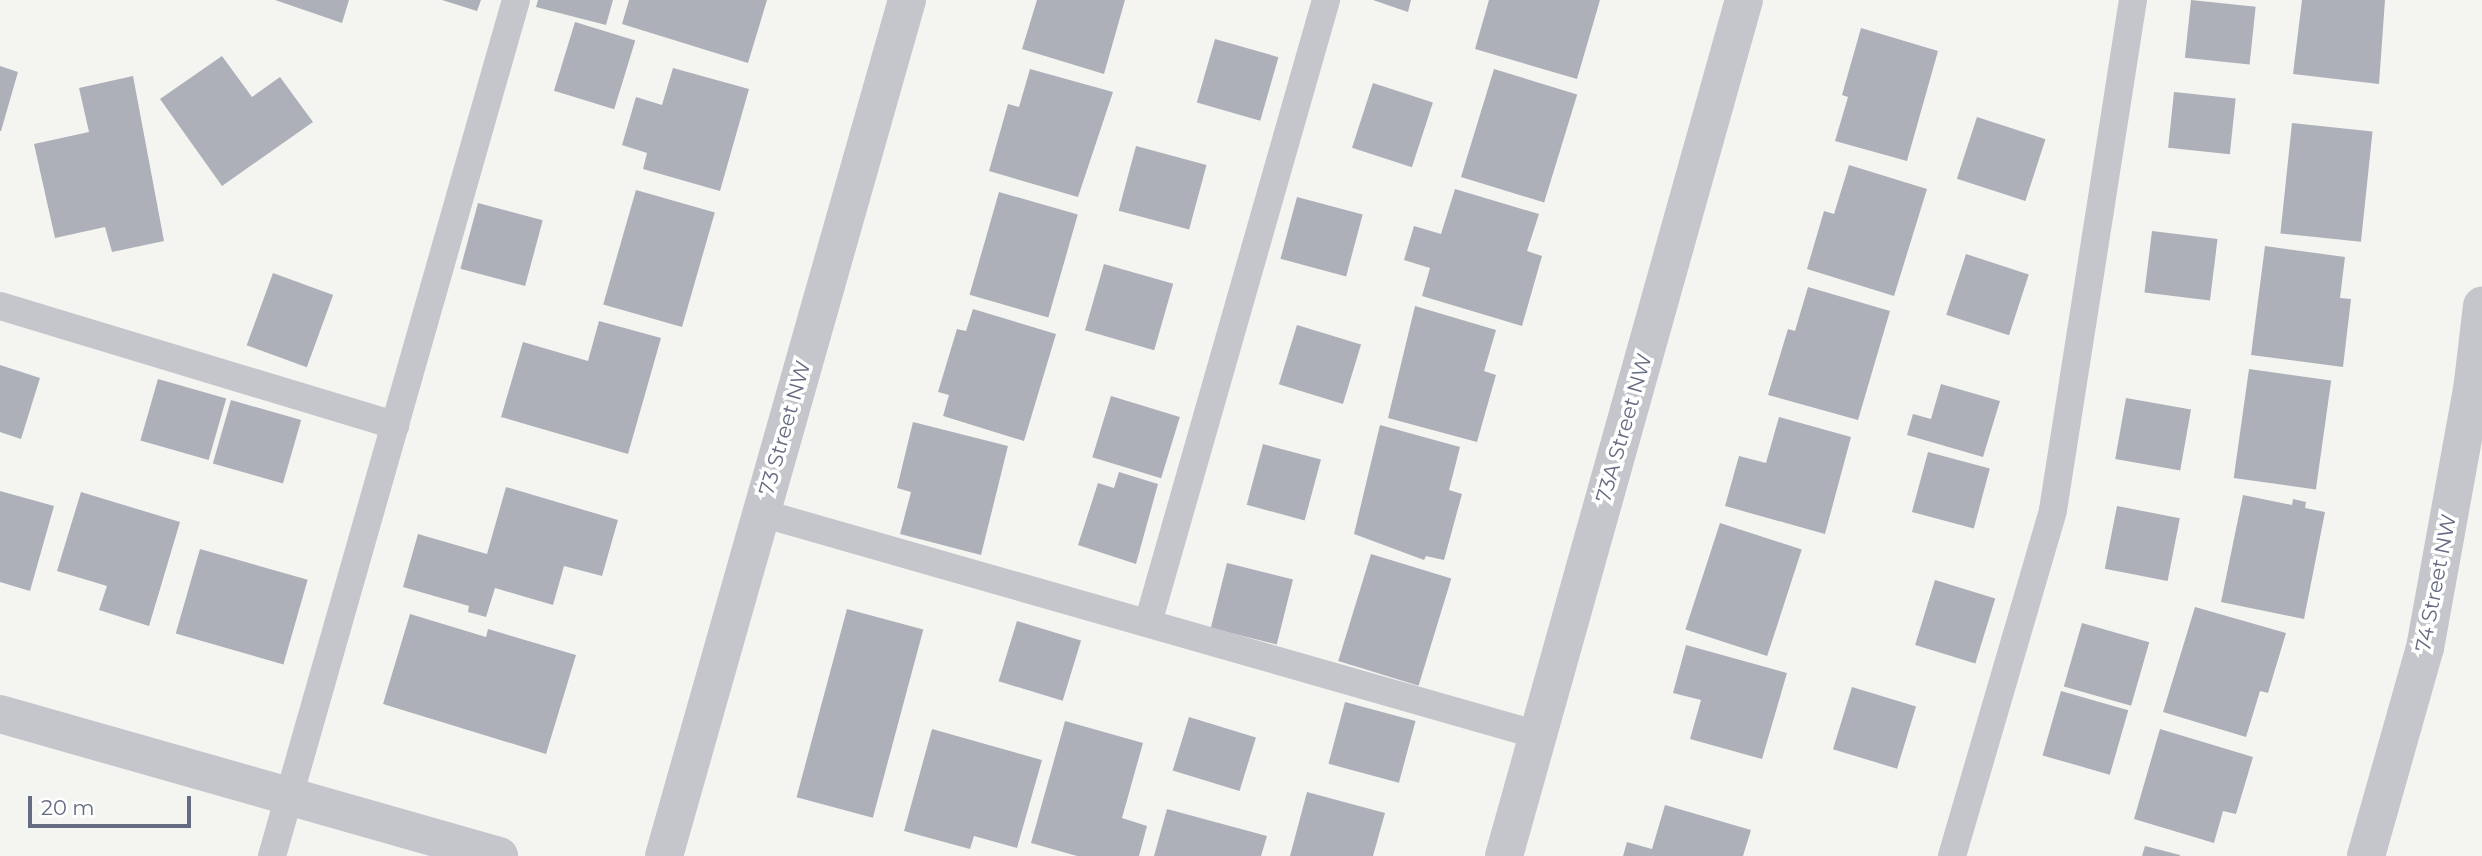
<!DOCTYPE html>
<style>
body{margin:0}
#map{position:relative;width:2482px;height:856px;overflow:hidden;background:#f4f5f1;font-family:Montserrat,sans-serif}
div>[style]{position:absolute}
.building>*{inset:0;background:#aeb0b9;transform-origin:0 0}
.service>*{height:28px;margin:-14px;padding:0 14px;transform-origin:14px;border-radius:14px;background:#c5c6cb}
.minor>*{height:38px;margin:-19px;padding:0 19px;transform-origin:19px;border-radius:19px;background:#c5c6cb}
span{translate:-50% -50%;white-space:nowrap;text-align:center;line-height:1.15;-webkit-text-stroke:7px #fff;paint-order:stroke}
.street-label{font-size:21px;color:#656b81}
.scale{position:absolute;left:28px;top:796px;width:163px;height:32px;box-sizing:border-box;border:4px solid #656b81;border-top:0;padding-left:9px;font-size:21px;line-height:24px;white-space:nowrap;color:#656b81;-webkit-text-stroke:5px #fff;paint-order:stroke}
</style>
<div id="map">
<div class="building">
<i style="clip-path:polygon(275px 0,349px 0,342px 23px)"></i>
<i style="clip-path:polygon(442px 0,481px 0,477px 11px)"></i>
<i style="clip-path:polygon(538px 0,613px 0,606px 25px,536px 7px)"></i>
<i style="clip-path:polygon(629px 0,767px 0,748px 63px,622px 24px)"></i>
<i style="clip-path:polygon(1037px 0,1125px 0,1104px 74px,1022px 49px)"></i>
<i style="clip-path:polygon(1373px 0,1411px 0,1408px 12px)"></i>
<i style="clip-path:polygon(1489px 0,1600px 0,1577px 79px,1475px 49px)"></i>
<i style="left:2191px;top:0;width:65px;height:58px;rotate:6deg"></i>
<i style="clip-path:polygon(2302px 0,2385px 0,2379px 84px,2293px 74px)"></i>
<i style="left:575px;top:22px;width:63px;height:72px;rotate:17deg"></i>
<i style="clip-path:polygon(1861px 28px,1938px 51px,1907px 161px,1835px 141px,1848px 97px,1842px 95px)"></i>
<i style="left:1215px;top:39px;width:66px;height:66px;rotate:16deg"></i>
<i style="clip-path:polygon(222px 56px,252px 97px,280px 77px,313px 122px,222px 186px,160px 99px)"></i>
<i style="clip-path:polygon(0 66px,18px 72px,1px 131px,0 131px)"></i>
<i style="clip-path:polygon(673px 68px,749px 89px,720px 191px,643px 169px,647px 153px,622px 145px,636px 97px,662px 105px)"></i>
<i style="clip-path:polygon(1030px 69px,1113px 92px,1078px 197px,989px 171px,1008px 104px,1019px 107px)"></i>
<i style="left:1494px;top:69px;width:87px;height:113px;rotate:17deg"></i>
<i style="clip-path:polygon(133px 76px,164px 241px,112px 252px,105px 227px,55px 238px,34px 144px,89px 132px,79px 88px)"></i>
<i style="left:1373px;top:83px;width:63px;height:68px;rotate:18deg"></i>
<i style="left:2174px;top:92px;width:62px;height:56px;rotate:6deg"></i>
<i style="left:1977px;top:117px;width:72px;height:65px;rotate:18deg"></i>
<i style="left:2292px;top:123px;width:81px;height:111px;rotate:6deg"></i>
<i style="left:1136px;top:146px;width:73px;height:67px;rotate:15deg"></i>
<i style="clip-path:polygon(1849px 165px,1927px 189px,1894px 296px,1807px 269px,1824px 211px,1834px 214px)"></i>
<i style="clip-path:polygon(1455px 189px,1539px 214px,1527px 251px,1542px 256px,1522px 326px,1422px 296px,1430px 268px,1404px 260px,1414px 226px,1441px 234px)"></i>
<i style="left:636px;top:190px;width:82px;height:119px;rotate:16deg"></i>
<i style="left:999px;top:192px;width:82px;height:107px;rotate:16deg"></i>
<i style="left:1297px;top:197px;width:68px;height:64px;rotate:15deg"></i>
<i style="left:478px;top:203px;width:67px;height:68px;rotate:15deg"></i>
<i style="left:2152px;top:231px;width:66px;height:62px;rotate:7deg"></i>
<i style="clip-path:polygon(2265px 246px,2345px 257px,2340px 298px,2351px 299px,2343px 367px,2251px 355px)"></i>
<i style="left:1966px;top:254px;width:66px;height:64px;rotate:18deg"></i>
<i style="left:1104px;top:264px;width:72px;height:69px;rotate:16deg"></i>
<i style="left:273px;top:273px;width:64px;height:77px;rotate:20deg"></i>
<i style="clip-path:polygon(1808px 287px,1890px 311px,1858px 420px,1768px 395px,1788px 329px,1795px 331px)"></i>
<i style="clip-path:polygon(1415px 306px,1496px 330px,1484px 371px,1496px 375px,1477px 442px,1388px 418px)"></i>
<i style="clip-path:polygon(973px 309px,1056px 334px,1024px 441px,943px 416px,949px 395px,938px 392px,957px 329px,966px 331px)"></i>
<i style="clip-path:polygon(599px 321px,661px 338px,628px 454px,501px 417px,523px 342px,588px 361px)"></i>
<i style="left:1297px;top:325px;width:67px;height:62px;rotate:17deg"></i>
<i style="clip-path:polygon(0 365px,40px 378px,21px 439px,0 432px)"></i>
<i style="left:2249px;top:369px;width:83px;height:110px;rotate:8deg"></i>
<i style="left:158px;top:379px;width:71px;height:64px;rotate:16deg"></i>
<i style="clip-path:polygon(1941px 384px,2000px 401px,1983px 457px,1907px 435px,1913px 414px,1931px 419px)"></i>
<i style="left:1111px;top:396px;width:72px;height:64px;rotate:17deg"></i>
<i style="left:2126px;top:398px;width:66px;height:62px;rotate:10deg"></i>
<i style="left:231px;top:400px;width:73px;height:66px;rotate:16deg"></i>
<i style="clip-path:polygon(1779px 417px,1851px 437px,1825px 534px,1725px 506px,1739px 456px,1766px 463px)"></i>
<i style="clip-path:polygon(913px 422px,1008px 446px,981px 555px,900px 534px,911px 492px,897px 488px)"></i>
<i style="clip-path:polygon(1380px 425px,1460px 447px,1449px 490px,1462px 494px,1444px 560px,1426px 556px,1424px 560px,1354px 534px)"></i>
<i style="left:1263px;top:444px;width:60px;height:63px;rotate:15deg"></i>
<i style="left:1928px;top:452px;width:64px;height:62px;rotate:15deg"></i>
<i style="clip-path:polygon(1119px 472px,1158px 484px,1136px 564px,1078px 545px,1098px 483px,1114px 488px)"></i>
<i style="clip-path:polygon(506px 487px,618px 520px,602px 576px,564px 566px,553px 605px,495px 588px,486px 617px,468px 612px,469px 606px,403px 587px,418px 534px,487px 554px)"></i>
<i style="clip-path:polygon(0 491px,54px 506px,30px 591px,0 582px)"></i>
<i style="clip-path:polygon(81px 492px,180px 522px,149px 626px,99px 610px,107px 586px,57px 571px)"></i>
<i style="clip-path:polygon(2243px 495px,2292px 505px,2293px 499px,2306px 502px,2305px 508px,2325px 512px,2304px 619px,2221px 602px)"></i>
<i style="left:2117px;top:506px;width:64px;height:64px;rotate:11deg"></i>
<i style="left:1720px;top:523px;width:86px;height:112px;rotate:18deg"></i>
<i style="left:200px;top:549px;width:112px;height:88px;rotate:16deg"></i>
<i style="left:1371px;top:554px;width:84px;height:112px;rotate:17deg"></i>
<i style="left:1227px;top:563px;width:68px;height:67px;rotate:14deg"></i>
<i style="left:1935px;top:580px;width:63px;height:68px;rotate:17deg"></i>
<i style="clip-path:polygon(2195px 607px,2286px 633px,2268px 693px,2260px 691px,2246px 737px,2163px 712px)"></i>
<i style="left:847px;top:609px;width:79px;height:195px;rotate:15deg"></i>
<i style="clip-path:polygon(410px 614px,486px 637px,488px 629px,576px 655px,546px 754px,383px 704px)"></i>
<i style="left:1017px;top:621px;width:67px;height:63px;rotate:17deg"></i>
<i style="left:2082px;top:623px;width:70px;height:66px;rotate:16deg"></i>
<i style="clip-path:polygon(1686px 645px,1787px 673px,1762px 759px,1690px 739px,1701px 700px,1673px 693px)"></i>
<i style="left:1852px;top:687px;width:67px;height:65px;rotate:17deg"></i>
<i style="left:2061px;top:691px;width:70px;height:67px;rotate:16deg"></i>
<i style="left:1345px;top:702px;width:73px;height:64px;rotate:15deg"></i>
<i style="left:1189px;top:717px;width:70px;height:56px;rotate:17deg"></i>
<i style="clip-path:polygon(1065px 721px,1143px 743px,1122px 818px,1147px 826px,1139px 856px,1077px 856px,1031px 843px)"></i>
<i style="clip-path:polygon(932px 729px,1042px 760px,1017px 848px,974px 836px,970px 849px,904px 831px)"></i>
<i style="clip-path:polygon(2160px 729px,2253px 757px,2236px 814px,2223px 811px,2214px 843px,2134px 819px)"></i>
<i style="clip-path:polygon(1307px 792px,1385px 813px,1373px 856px,1290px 856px)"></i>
<i style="clip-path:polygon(1665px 805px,1751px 830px,1743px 856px,1623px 856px,1627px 842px,1652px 849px)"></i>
<i style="clip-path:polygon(1167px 809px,1267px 836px,1261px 856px,1154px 856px)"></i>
<i style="clip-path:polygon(2145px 846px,2180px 855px,2180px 856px,2142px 856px)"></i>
</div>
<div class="service">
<i style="left:0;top:306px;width:413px;rotate:16.8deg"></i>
<i style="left:761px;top:513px;width:808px;rotate:15.95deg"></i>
<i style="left:1148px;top:623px;width:648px;rotate:-74.05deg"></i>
<i style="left:272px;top:856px;width:890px;rotate:-74.09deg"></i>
<i style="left:1952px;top:856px;width:360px;rotate:-73.7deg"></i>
<i style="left:2053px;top:510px;width:516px;rotate:-81.09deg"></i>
</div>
<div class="minor">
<i style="left:0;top:714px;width:519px;rotate:15.88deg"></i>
<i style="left:664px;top:856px;width:890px;rotate:-74.15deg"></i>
<i style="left:1504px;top:856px;width:889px;rotate:-74.34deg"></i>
<i style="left:2366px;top:856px;width:216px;rotate:-74.2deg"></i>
<i style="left:2425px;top:648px;width:262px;rotate:-79.7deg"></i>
<i style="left:2472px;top:390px;width:85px;rotate:-83.2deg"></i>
</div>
<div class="street-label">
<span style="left:785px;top:428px;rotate:-74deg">73 Street NW</span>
<span style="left:1624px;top:428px;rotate:-74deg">73A Street NW</span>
<span style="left:2436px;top:583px;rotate:-79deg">74 Street NW</span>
</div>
<div class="scale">20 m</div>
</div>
